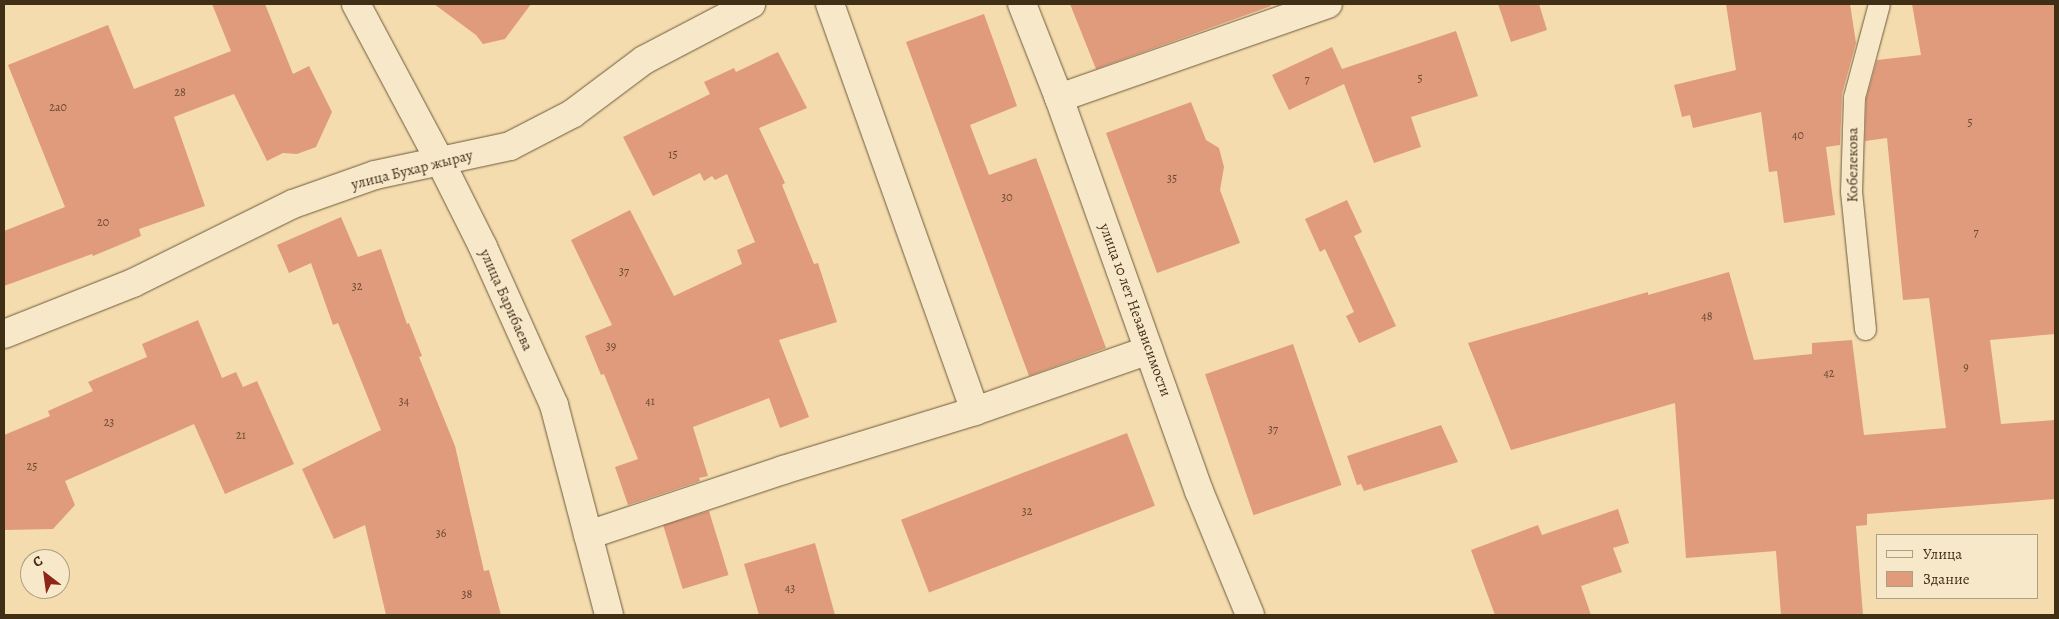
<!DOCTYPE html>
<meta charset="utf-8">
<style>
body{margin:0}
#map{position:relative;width:2059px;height:619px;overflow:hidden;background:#f4dcae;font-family:Alegreya,serif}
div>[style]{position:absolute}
.building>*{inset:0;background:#e09b7c;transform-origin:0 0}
.roads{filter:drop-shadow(0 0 1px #6d5a3b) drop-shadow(0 0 1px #6d5a3b)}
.service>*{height:21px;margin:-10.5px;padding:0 10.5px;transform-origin:10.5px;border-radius:10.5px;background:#f8e8ca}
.minor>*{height:28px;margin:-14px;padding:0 14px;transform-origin:14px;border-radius:14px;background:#f8e8ca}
.tertiary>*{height:28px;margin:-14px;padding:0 14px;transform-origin:14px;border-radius:14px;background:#f8e8ca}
span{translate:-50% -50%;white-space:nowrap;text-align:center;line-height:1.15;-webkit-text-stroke:4px #f8e8ca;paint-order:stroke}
.number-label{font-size:12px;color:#68492f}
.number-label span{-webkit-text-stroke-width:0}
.street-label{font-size:15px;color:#402e15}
.frame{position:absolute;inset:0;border:5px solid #402e15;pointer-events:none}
.legend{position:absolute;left:1876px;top:534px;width:162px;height:65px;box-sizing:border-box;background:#f8e8ca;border:1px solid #ae9e82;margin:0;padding:6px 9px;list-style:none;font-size:15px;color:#402e15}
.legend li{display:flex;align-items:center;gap:10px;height:25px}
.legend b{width:25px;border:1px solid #ae9e82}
.north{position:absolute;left:20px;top:549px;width:50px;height:50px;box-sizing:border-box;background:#f8e8ca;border:1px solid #ae9e82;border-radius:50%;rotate:330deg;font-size:14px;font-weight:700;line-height:20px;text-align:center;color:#402e15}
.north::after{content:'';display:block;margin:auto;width:18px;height:22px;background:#8f2418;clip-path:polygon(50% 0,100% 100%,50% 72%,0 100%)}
</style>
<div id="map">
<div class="building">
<i style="clip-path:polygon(212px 4px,265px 4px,293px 74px,309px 66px,332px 112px,316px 147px,297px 154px,283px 153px,267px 161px,234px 94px,174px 117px,205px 206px,139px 229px,141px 236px,93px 256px,92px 254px,4px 286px,4px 231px,65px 207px,8px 65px,108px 25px,134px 89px,231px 51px)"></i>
<i style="clip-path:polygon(434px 4px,531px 4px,505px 39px,483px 44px,476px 35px)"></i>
<i style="clip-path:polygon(1070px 4px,1271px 4px,1271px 6px,1096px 69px)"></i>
<i style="clip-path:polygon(1498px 4px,1539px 4px,1547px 30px,1511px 42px)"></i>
<i style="clip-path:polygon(1726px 4px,1850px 4px,1856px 43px,1842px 94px,1840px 145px,1826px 147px,1835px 215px,1784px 223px,1777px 171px,1769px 172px,1761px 112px,1693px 128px,1690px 115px,1682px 117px,1674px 85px,1736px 70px)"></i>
<i style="clip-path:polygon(1912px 4px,2055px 4px,2055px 334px,1990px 340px,2001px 424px,2055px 420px,2055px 499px,1867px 514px,1867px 525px,1856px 526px,1863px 615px,1781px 615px,1776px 551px,1686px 558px,1675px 403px,1511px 450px,1468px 343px,1648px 292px,1648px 295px,1729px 272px,1754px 360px,1812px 354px,1812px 343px,1852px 340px,1864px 435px,1946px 428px,1929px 298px,1903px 300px,1887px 138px,1865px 141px,1866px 99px,1877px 60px,1921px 55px)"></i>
<i style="clip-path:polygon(984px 14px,1017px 106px,970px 125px,989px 175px,1036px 158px,1106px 348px,1029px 376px,906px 42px)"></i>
<i style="clip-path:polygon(1456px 31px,1478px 96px,1411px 117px,1421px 147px,1374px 163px,1344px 84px,1289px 110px,1272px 75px,1332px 47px,1342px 69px)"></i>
<i style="clip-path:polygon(778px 52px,807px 108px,759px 128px,785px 183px,782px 185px,814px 264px,818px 263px,837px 322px,779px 340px,809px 417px,780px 428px,769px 398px,693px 427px,708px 476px,699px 478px,700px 481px,628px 505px,615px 467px,638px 459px,604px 374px,601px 375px,585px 336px,612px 325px,571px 240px,630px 210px,674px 296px,742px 264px,737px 250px,755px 242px,727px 174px,715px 180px,712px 176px,704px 181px,700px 173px,653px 196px,623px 137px,710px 94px,704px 82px,734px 68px,736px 72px)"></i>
<i style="clip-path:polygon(1191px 102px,1206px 140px,1219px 148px,1224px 167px,1220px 190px,1240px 243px,1157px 273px,1106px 133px)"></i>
<i style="clip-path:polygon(1347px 200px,1362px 232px,1354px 236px,1396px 326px,1359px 343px,1346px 316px,1354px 312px,1325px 249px,1320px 252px,1305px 219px)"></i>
<i style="clip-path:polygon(341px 217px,358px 257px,381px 249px,407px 324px,409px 323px,422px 356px,419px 357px,455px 446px,484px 571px,489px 570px,501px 615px,386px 615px,365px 525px,334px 539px,302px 469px,381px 430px,338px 323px,333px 325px,311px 263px,289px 273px,277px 245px)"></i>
<i style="clip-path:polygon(198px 320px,222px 378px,236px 372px,243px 387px,257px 381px,294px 464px,225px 494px,194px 424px,65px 481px,75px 505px,53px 529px,4px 530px,4px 435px,50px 416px,48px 411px,93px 391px,88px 382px,147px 357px,142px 344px)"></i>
<i style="left:1293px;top:344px;width:149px;height:93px;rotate:71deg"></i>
<i style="clip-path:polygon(1441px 425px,1458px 462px,1364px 491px,1361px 484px,1357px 485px,1347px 456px)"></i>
<i style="left:1127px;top:433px;width:78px;height:242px;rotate:69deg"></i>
<i style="clip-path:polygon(1618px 509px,1629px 543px,1613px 548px,1622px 572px,1581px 586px,1591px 615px,1495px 615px,1471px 550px,1538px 525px,1542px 535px)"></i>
<i style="left:709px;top:511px;width:67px;height:48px;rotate:73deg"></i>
<i style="clip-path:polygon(815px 543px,835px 615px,759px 615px,744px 564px)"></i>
</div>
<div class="roads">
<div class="service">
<i style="left:1865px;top:329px;width:138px;rotate:-95.8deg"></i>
<i style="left:1851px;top:192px;width:95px;rotate:-88.2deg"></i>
<i style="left:1854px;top:97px;width:96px;rotate:-75deg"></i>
</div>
<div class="minor">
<i style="left:830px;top:4px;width:432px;rotate:70.4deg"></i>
<i style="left:1022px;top:4px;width:101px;rotate:68.5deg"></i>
<i style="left:1059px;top:98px;width:417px;rotate:70.4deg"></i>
<i style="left:1199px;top:491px;width:134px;rotate:67.6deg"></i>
<i style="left:1059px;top:98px;width:285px;rotate:-19.3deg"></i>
<i style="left:4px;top:334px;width:139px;rotate:-21.6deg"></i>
<i style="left:133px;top:283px;width:178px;rotate:-26.3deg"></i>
<i style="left:293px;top:204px;width:87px;rotate:-19.5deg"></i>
<i style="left:375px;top:175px;width:138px;rotate:-12.1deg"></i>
<i style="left:510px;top:146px;width:70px;rotate:-27.3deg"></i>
<i style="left:572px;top:114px;width:90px;rotate:-36.9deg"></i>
<i style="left:644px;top:60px;width:121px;rotate:-27.6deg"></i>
<i style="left:588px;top:535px;width:206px;rotate:-18.4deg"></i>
<i style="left:783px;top:470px;width:201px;rotate:-17.1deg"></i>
<i style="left:975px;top:411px;width:184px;rotate:-19.3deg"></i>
</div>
<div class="tertiary">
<i style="left:356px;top:4px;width:180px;rotate:61.9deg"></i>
<i style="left:441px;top:163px;width:94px;rotate:63.4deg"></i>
<i style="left:483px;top:247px;width:173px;rotate:65.8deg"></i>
<i style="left:554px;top:405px;width:217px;rotate:75.3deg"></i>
</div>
</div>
<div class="number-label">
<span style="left:1420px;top:79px">5</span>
<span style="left:1307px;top:80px">7</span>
<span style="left:180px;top:93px">28</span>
<span style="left:58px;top:108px">2а0</span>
<span style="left:1970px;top:123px">5</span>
<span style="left:1798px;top:136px">40</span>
<span style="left:673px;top:155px">15</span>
<span style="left:1172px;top:179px">35</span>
<span style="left:1007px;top:198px">30</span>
<span style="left:103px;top:223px">20</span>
<span style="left:1976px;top:233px">7</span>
<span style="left:624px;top:272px">37</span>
<span style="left:357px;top:287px">32</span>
<span style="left:1707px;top:317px">48</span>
<span style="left:611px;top:347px">39</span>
<span style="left:1966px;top:368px">9</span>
<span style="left:1829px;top:374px">42</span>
<span style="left:404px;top:402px">34</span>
<span style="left:650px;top:402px">41</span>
<span style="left:109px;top:423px">23</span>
<span style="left:1273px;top:430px">37</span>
<span style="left:241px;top:436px">21</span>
<span style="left:32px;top:467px">25</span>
<span style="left:1027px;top:512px">32</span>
<span style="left:441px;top:534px">36</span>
<span style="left:790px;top:589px">43</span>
<span style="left:467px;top:595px">38</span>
</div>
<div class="street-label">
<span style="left:1853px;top:165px;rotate:-90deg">Кобелекова</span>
<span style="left:412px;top:170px;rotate:-14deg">улица Бухар жырау</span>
<span style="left:506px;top:300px;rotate:66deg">улица Барибаева</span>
<span style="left:1135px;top:310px;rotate:70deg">улица 10 лет Независимости</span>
</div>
<div class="frame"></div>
<ul class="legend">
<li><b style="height:6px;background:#f8e8ca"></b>Улица</li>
<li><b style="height:14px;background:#e09b7c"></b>Здание</li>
</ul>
<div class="north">С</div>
</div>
